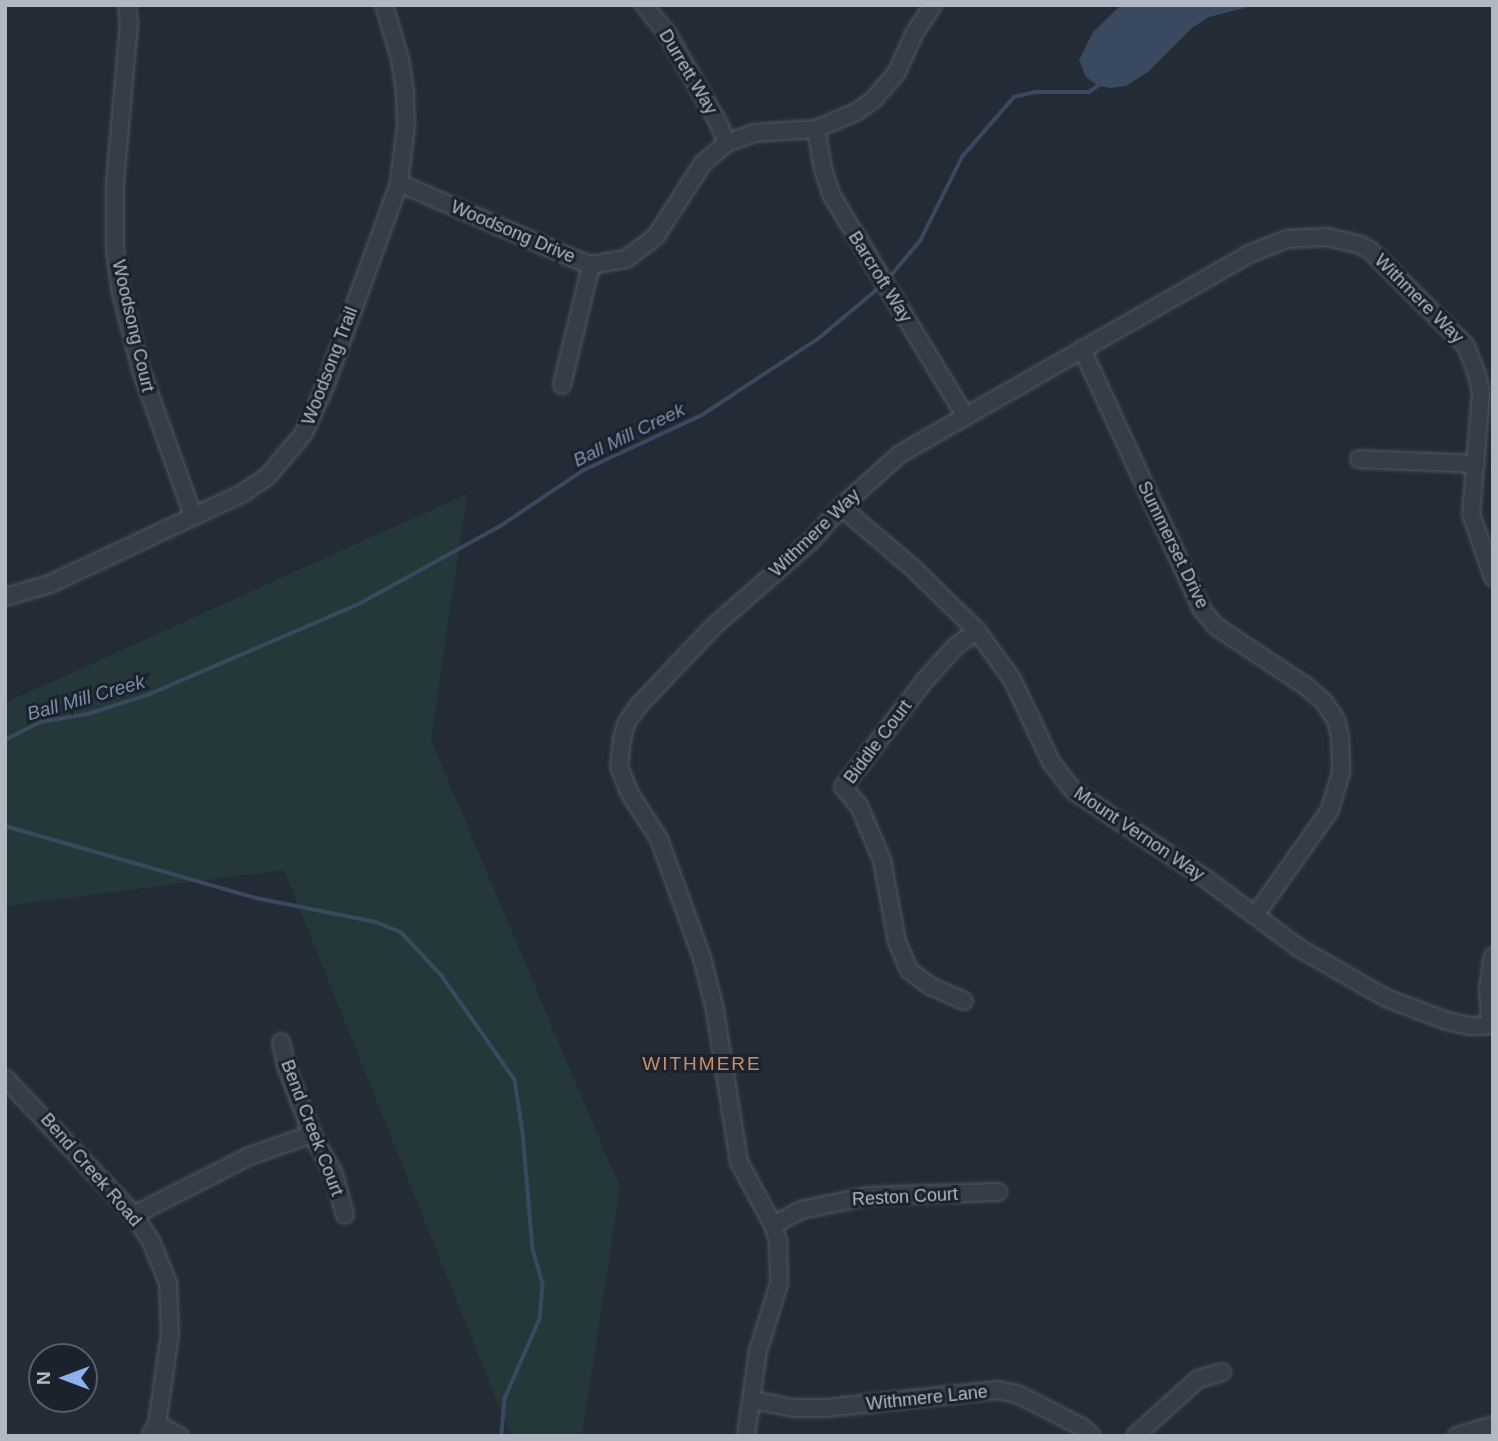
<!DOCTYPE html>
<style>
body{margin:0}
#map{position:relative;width:1498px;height:1441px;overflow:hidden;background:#232b37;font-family:Helvetica,sans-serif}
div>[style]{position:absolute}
.green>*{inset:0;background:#253839}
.water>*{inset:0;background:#39495f}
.stream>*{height:3.5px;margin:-1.75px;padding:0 1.75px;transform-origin:1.75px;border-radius:1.75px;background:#39495f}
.roads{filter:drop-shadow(0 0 2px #515862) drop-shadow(0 0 2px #515862)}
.street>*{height:16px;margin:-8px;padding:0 8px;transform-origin:8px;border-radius:8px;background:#363d47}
span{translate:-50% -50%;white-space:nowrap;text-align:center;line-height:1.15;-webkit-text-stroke:6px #1b222c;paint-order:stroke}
.street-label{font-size:18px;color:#b1b8c4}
.water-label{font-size:19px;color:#7b8faa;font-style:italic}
.neighbourhood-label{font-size:19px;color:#ca9065;letter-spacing:2px}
.frame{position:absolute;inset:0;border:7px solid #b1b8c4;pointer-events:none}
.north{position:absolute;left:28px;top:1343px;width:70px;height:70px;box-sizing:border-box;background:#1b222c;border:2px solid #575e69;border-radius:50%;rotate:270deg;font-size:19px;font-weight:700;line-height:28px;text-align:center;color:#b1b8c4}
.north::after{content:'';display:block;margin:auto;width:24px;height:32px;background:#8bb2ee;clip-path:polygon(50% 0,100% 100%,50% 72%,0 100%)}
</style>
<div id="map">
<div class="green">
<i style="clip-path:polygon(467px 494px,431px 740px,620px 1188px,582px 1436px,511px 1436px,284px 870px,5px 906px,5px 703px)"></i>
</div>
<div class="water">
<i style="clip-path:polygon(1121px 5px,1256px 5px,1209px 17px,1192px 28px,1148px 72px,1126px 86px,1111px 88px,1098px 86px,1086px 77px,1079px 60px,1093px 32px)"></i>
</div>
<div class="stream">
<i style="left:888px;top:279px;width:50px;rotate:-49.9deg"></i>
<i style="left:920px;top:241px;width:94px;rotate:-63.4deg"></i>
<i style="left:962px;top:157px;width:79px;rotate:-49.1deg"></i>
<i style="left:1014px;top:97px;width:22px;rotate:-13deg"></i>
<i style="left:1035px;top:92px;width:54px"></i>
<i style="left:1089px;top:92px;width:11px;rotate:-34deg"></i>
<i style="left:5px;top:740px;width:39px;rotate:-27deg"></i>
<i style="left:40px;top:722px;width:49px;rotate:-9.5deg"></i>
<i style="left:88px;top:714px;width:65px;rotate:-17.9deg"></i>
<i style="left:150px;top:694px;width:228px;rotate:-23.3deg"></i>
<i style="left:359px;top:604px;width:163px;rotate:-28.9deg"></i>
<i style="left:502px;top:525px;width:99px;rotate:-33.9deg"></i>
<i style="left:584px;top:470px;width:130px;rotate:-25deg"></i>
<i style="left:702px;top:415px;width:140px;rotate:-33.3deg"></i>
<i style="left:819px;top:338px;width:80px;rotate:-39.9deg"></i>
<i style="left:5px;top:826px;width:261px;rotate:16deg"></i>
<i style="left:256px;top:898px;width:122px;rotate:11.3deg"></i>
<i style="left:376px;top:922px;width:27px;rotate:22deg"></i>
<i style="left:401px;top:932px;width:60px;rotate:47deg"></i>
<i style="left:442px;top:976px;width:127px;rotate:54.9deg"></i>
<i style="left:515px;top:1080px;width:54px;rotate:81.4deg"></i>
<i style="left:523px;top:1133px;width:116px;rotate:85.1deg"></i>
<i style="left:533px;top:1249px;width:37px;rotate:74deg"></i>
<i style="left:543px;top:1285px;width:34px;rotate:95deg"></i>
<i style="left:540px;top:1319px;width:87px;rotate:113.6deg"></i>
<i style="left:505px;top:1399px;width:37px;rotate:95deg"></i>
</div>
<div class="roads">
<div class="street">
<i style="left:127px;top:5px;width:18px;rotate:84deg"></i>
<i style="left:129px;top:23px;width:161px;rotate:95deg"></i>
<i style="left:115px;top:183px;width:67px;rotate:90deg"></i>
<i style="left:115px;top:250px;width:43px;rotate:82.1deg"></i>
<i style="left:121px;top:293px;width:80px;rotate:75.4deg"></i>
<i style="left:141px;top:370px;width:154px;rotate:70.3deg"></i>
<i style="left:644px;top:5px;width:38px;rotate:51deg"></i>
<i style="left:668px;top:35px;width:100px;rotate:60.1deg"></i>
<i style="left:718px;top:122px;width:23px;rotate:67deg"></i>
<i style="left:816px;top:129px;width:41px;rotate:80.1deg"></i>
<i style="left:823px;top:169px;width:28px;rotate:72deg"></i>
<i style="left:832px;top:196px;width:258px;rotate:58.8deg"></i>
<i style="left:399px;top:183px;width:192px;rotate:23.4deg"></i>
<i style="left:575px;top:259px;width:17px;rotate:21deg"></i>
<i style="left:591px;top:265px;width:36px;rotate:-10deg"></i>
<i style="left:626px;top:259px;width:38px;rotate:-37deg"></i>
<i style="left:656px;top:236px;width:87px;rotate:-57.2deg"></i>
<i style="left:703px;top:163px;width:31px;rotate:-40deg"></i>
<i style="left:727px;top:143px;width:29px;rotate:-20deg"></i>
<i style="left:754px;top:133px;width:62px;rotate:-3.7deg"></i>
<i style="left:816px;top:129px;width:43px;rotate:-23deg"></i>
<i style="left:856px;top:112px;width:21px;rotate:-35deg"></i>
<i style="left:873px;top:100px;width:35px;rotate:-49deg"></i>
<i style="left:896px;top:74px;width:46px;rotate:-65.7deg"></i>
<i style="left:915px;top:32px;width:32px;rotate:-56deg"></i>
<i style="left:1082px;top:349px;width:287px;rotate:65.3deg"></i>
<i style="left:1202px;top:610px;width:23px;rotate:49deg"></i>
<i style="left:1217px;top:627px;width:108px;rotate:33.7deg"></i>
<i style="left:1307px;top:687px;width:23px;rotate:41deg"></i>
<i style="left:1324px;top:702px;width:22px;rotate:56deg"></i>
<i style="left:1336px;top:720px;width:17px;rotate:77deg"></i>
<i style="left:1340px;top:737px;width:36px;rotate:88deg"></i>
<i style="left:1341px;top:773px;width:39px;rotate:107deg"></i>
<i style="left:1330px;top:810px;width:128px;rotate:125.4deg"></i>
<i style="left:562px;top:385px;width:123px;rotate:-76.4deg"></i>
<i style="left:1359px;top:459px;width:117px;rotate:2.4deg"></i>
<i style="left:841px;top:507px;width:94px;rotate:40.3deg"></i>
<i style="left:913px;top:568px;width:90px;rotate:44.5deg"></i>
<i style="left:977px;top:631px;width:59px;rotate:53.9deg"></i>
<i style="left:1012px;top:679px;width:92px;rotate:64.8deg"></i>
<i style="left:1051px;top:762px;width:37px;rotate:52deg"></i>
<i style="left:1074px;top:791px;width:159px;rotate:33.7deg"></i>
<i style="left:1206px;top:879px;width:116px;rotate:36.6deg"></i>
<i style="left:1299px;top:948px;width:100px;rotate:29.9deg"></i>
<i style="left:1386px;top:998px;width:65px;rotate:20.7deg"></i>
<i style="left:1447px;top:1021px;width:24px;rotate:12deg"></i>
<i style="left:1470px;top:1026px;width:23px;rotate:-2deg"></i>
<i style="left:5px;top:597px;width:47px;rotate:-16.1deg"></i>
<i style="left:50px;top:584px;width:213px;rotate:-25.2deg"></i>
<i style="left:243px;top:493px;width:30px;rotate:-34deg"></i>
<i style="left:268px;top:476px;width:56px;rotate:-50.1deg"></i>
<i style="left:304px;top:433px;width:54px;rotate:-65.8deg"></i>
<i style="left:326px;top:384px;width:214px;rotate:-70deg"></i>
<i style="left:399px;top:183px;width:57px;rotate:-83deg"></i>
<i style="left:406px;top:126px;width:33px;rotate:-92deg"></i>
<i style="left:405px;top:93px;width:34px;rotate:-98deg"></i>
<i style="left:400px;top:59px;width:56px;rotate:-106.5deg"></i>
<i style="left:964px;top:1001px;width:37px;rotate:-156deg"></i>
<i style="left:930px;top:986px;width:26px;rotate:-143deg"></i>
<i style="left:909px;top:970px;width:30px;rotate:-113deg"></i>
<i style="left:897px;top:942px;width:83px;rotate:-100.4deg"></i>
<i style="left:882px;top:860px;width:59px;rotate:-113.1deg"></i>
<i style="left:859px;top:806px;width:25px;rotate:-130deg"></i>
<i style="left:843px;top:787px;width:136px;rotate:-52.5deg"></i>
<i style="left:926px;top:679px;width:45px;rotate:-47.7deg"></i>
<i style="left:956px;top:646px;width:26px;rotate:-36deg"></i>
<i style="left:1490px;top:1025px;width:35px;rotate:-93deg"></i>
<i style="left:1488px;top:990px;width:34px;rotate:-82deg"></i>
<i style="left:281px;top:1042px;width:25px;rotate:78deg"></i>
<i style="left:286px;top:1066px;width:73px;rotate:69.1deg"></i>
<i style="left:312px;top:1134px;width:46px;rotate:61.2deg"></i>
<i style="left:334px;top:1174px;width:42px;rotate:75deg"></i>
<i style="left:5px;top:1078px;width:188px;rotate:46.7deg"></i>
<i style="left:134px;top:1215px;width:31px;rotate:57deg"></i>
<i style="left:151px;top:1241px;width:45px;rotate:68deg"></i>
<i style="left:168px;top:1283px;width:50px;rotate:87.7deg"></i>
<i style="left:170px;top:1333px;width:92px;rotate:98.1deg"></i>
<i style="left:157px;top:1424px;width:14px;rotate:120deg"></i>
<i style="left:134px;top:1215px;width:130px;rotate:-27deg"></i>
<i style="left:250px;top:1156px;width:66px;rotate:-19.5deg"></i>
<i style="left:773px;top:1225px;width:32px;rotate:-28deg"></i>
<i style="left:801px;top:1210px;width:68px;rotate:-11.8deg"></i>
<i style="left:868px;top:1196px;width:130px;rotate:-1.8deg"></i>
<i style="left:752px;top:1400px;width:42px;rotate:11deg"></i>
<i style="left:793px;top:1408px;width:33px"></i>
<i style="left:826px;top:1408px;width:172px;rotate:-6deg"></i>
<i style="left:997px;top:1390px;width:20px;rotate:11deg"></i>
<i style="left:1017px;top:1394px;width:73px;rotate:26.9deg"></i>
<i style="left:1082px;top:1427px;width:13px;rotate:42deg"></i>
<i style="left:157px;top:1424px;width:26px;rotate:28deg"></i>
<i style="left:746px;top:1436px;width:86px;rotate:-82deg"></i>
<i style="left:758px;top:1351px;width:70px;rotate:-72.6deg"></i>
<i style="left:779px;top:1284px;width:43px;rotate:-91.3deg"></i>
<i style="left:778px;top:1241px;width:17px;rotate:-107deg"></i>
<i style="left:773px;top:1225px;width:72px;rotate:-118.4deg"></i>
<i style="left:739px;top:1162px;width:154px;rotate:-99deg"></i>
<i style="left:715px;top:1010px;width:54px;rotate:-104deg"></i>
<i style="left:702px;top:958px;width:127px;rotate:-109.9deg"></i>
<i style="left:659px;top:839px;width:54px;rotate:-122.8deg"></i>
<i style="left:630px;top:794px;width:29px;rotate:-112deg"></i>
<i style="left:619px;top:767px;width:29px;rotate:-84deg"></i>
<i style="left:622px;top:738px;width:17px;rotate:-73deg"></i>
<i style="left:627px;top:722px;width:21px;rotate:-55deg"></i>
<i style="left:639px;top:705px;width:108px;rotate:-46.5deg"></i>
<i style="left:713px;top:627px;width:133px;rotate:-41.3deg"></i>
<i style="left:813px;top:539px;width:43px;rotate:-48.8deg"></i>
<i style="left:841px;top:507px;width:79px;rotate:-41.9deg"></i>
<i style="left:900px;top:454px;width:402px;rotate:-29.8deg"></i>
<i style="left:1249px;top:254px;width:41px;rotate:-21.5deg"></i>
<i style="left:1287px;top:239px;width:40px;rotate:-2.9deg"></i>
<i style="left:1327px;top:237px;width:32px;rotate:13deg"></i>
<i style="left:1358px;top:244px;width:13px;rotate:27deg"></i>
<i style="left:1370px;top:250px;width:136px;rotate:45deg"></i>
<i style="left:1466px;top:346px;width:30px;rotate:69deg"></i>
<i style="left:1477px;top:374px;width:19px;rotate:78deg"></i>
<i style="left:1481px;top:393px;width:121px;rotate:94.7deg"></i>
<i style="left:1471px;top:514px;width:67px;rotate:70.8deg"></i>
<i style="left:1135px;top:1436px;width:85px;rotate:-42.1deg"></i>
<i style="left:1198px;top:1379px;width:25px;rotate:-16deg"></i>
<i style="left:1457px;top:1436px;width:38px;rotate:-17deg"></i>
</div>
</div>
<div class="street-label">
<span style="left:688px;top:72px;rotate:59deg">Durrett Way</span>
<span style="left:513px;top:232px;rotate:23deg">Woodsong Drive</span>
<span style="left:880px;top:277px;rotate:58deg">Barcroft Way</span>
<span style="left:1419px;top:299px;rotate:45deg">Withmere Way</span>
<span style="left:133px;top:326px;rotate:77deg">Woodsong Court</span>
<span style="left:330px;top:366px;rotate:-69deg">Woodsong Trail</span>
<span style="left:815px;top:533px;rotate:-44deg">Withmere Way</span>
<span style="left:1173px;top:545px;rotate:64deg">Summerset Drive</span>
<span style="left:878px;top:742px;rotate:-53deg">Biddle Court</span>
<span style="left:1139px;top:834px;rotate:34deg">Mount Vernon Way</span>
<span style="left:312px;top:1128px;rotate:69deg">Bend Creek Court</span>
<span style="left:91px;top:1170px;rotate:49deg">Bend Creek Road</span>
<span style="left:905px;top:1197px;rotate:-3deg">Reston Court</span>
<span style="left:927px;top:1398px;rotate:-6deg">Withmere Lane</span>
</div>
<div class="water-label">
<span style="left:629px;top:435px;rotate:-26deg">Ball Mill Creek</span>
<span style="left:86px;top:698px;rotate:-16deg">Ball Mill Creek</span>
</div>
<div class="neighbourhood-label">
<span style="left:702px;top:1064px">WITHMERE</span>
</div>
<div class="frame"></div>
<div class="north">N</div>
</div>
